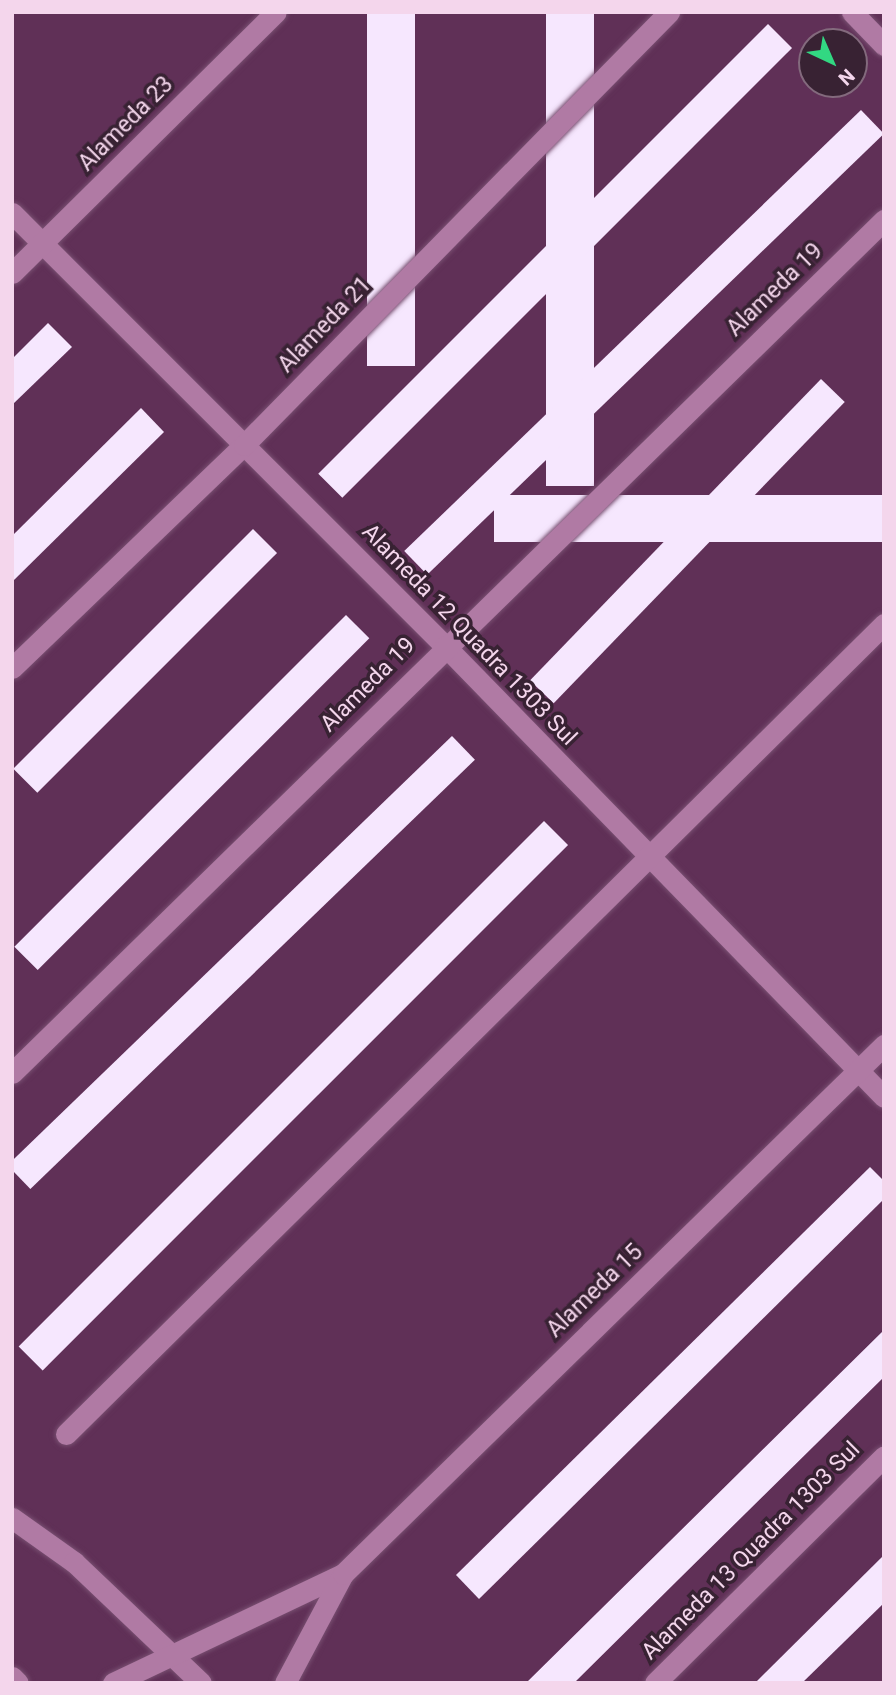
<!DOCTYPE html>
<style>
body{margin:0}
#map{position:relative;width:896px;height:1695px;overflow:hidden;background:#603057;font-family:Roboto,sans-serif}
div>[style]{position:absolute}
.building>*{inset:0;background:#f6e7fe;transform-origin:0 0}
.roads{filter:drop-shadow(0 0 2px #784f71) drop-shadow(0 0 2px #784f71)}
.minor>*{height:21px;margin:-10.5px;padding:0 10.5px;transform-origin:10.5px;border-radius:10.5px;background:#b07aa4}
span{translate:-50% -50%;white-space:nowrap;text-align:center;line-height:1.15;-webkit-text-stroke:7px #382233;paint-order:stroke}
.street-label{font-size:23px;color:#f4d6ec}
.frame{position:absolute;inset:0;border:14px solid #f4d6ec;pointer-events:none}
.north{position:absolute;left:798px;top:28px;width:70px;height:70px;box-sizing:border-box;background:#382233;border:2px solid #836a7d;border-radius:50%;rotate:136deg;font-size:19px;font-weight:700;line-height:28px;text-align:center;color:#f4d6ec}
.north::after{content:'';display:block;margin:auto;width:24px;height:32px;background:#32d882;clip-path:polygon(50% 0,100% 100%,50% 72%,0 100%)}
</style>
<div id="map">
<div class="building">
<i style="left:367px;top:12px;width:48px;height:354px"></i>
<i style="left:546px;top:12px;width:48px;height:474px"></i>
<i style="left:768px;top:24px;width:34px;height:636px;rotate:45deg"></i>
<i style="left:861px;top:110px;width:33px;height:635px;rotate:46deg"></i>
<i style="clip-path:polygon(48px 323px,72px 347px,12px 405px,12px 359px)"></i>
<i style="left:821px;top:379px;width:33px;height:419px;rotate:44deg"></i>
<i style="clip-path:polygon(141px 408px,164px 432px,12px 582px,12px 536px)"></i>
<i style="left:884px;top:495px;width:47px;height:390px;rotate:90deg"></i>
<i style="left:253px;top:529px;width:34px;height:339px;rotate:45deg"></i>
<i style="left:346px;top:615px;width:33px;height:469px;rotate:45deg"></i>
<i style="left:452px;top:736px;width:33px;height:618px;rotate:46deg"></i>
<i style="left:544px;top:821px;width:34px;height:743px;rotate:45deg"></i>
<i style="clip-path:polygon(870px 1167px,884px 1181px,884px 1199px,479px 1599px,456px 1575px)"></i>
<i style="clip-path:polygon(884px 1330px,884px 1377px,678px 1580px,574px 1683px,526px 1683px)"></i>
<i style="clip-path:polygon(884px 1555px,884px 1603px,802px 1683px,755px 1683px)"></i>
</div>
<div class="roads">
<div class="minor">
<i style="left:852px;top:12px;width:46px;rotate:45.9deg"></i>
<i style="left:12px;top:213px;width:612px;rotate:45deg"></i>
<i style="left:445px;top:646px;width:629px;rotate:45.77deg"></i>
<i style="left:12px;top:273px;width:371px;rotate:-44.7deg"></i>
<i style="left:12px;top:668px;width:322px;rotate:-43.9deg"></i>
<i style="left:244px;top:445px;width:607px;rotate:-45.53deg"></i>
<i style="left:12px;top:1073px;width:1220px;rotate:-44.37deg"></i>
<i style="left:66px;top:1434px;width:1151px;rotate:-44.72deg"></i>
<i style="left:12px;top:1518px;width:76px;rotate:35.4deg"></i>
<i style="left:74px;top:1562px;width:175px;rotate:43.6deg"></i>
<i style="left:12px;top:1677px;width:8px;rotate:45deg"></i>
<i style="left:113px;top:1683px;width:255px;rotate:-25.4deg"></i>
<i style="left:285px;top:1683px;width:123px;rotate:-62deg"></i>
<i style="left:343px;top:1574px;width:757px;rotate:-44.36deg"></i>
<i style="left:655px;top:1683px;width:322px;rotate:-44.7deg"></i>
</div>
</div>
<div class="street-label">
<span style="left:126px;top:124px;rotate:-45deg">Alameda 23</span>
<span style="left:775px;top:290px;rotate:-44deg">Alameda 19</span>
<span style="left:325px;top:325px;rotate:-46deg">Alameda 21</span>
<span style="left:469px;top:635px;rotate:46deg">Alameda 12 Quadra 1303 Sul</span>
<span style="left:368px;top:685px;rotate:-45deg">Alameda 19</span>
<span style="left:595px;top:1291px;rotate:-44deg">Alameda 15</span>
<span style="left:751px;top:1551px;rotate:-45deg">Alameda 13 Quadra 1303 Sul</span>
</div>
<div class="frame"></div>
<div class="north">N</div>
</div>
